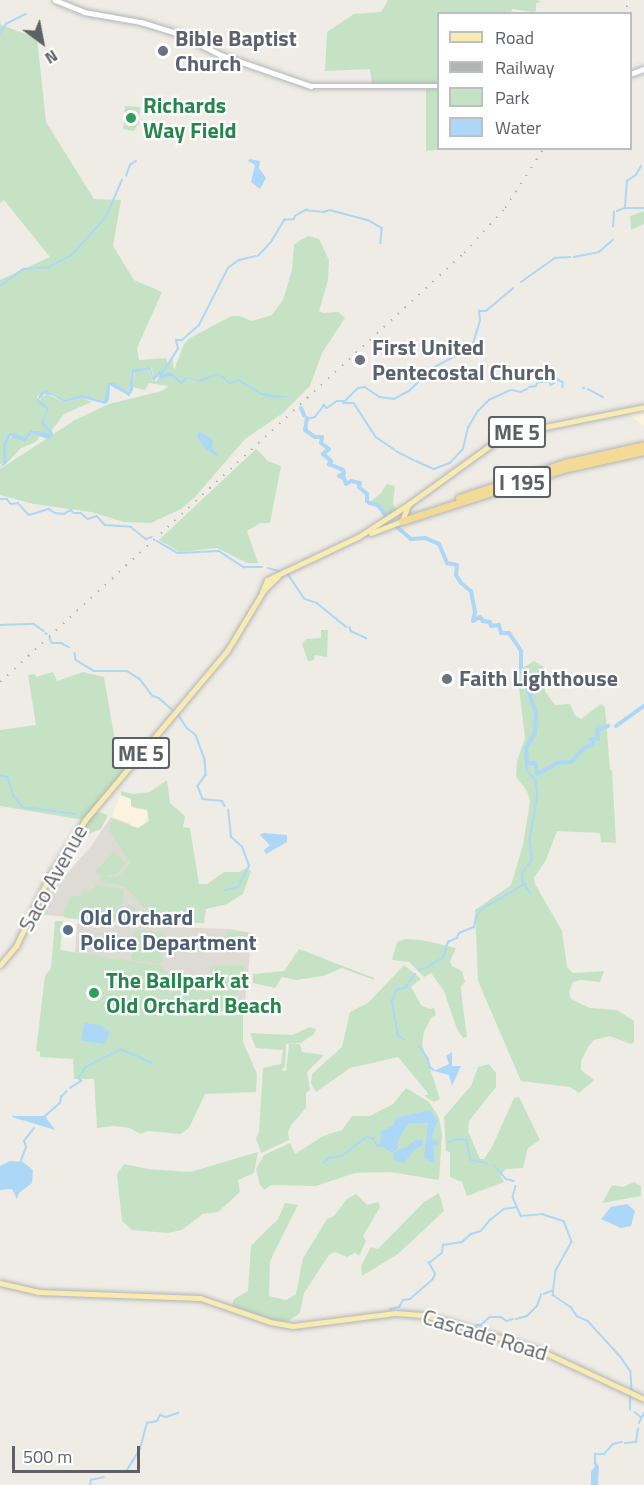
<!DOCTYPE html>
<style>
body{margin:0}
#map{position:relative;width:644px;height:1485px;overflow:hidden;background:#eeece5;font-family:"Titillium Web",sans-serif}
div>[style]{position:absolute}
.commercial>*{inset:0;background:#fbf3dd;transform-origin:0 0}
.education>*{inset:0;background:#dddbd3}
.green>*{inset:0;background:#c5e3c4;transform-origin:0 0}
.water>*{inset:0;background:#acd7f7}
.stream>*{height:1.5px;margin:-0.75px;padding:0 0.75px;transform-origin:0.75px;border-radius:0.75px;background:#acd7f7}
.river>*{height:4px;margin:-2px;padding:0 2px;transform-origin:2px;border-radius:2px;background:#acd7f7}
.roads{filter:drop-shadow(0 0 2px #b1b4b8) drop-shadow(0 0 2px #b1b4b8)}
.secondary>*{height:4.5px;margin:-2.25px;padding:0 2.25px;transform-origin:2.25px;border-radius:2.25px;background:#fff}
.primary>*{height:5px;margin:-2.5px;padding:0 2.5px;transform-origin:2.5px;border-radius:2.5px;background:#f7ebb1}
.highway>*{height:7px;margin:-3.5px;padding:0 3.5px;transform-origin:3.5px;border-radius:3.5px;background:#f3da97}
.rail>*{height:1.5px;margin-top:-0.75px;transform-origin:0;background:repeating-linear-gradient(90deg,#b3b4b4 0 1.5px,transparent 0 9.5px)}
.dots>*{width:16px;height:16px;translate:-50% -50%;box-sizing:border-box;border:3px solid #fff;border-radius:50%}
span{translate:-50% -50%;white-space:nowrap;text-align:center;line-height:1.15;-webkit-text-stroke:4.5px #fff;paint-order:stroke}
.shield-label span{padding:2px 4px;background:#fff;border:2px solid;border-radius:4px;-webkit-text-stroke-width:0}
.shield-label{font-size:21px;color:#5d6064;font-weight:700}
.worship-label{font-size:22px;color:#5b616d;font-weight:700}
.left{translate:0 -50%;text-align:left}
.leisure-label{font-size:22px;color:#27864d;font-weight:700}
.street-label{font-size:22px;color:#5d6064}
.service-label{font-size:22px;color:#4e5e75;font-weight:700}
.legend{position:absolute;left:437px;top:12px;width:195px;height:138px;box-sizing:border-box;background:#fff;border:2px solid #bebfc1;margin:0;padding:8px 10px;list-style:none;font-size:18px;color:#5d6064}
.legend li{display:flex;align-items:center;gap:12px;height:30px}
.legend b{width:30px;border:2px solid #bebfc1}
.north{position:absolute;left:12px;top:12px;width:60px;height:60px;-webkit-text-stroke:4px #fff;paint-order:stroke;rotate:148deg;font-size:16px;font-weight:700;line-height:24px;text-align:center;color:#5d6064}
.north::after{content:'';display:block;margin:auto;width:21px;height:27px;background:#5d6064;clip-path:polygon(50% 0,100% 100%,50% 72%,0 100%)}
.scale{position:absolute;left:12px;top:1446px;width:128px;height:27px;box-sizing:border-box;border:3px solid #5d6064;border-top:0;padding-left:8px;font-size:18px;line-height:21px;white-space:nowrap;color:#5d6064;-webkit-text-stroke:4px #fff;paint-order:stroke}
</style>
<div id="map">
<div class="commercial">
<i style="clip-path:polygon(644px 410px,644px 426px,625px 413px)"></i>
<i style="left:120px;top:795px;width:33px;height:24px;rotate:21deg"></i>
</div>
<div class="education">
<i style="clip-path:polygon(111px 817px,130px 824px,152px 924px,46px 915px,48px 891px,52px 891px,92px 845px)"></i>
<i style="clip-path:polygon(77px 924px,230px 929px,252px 933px,244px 1012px,167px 1011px,161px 967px,75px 953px)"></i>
</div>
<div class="green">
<i style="clip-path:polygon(388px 0,537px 0,542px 2px,536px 3px,536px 11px,533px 12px,512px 9px,511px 13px,438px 14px,438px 85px,372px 84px,370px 69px,325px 71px,327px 32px,354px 14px,381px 12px)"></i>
<i style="clip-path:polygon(0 20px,1px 25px,37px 38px,46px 122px,94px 199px,121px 200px,113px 246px,134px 280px,162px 292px,137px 348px,139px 360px,166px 358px,168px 364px,172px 357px,174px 370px,184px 344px,190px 338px,231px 316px,240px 316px,252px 321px,272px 315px,283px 300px,292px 270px,294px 245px,300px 240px,309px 236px,319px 239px,329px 260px,328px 280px,319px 311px,323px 313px,338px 312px,345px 318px,322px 353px,310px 386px,283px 413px,245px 439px,195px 497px,181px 509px,151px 523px,124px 522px,91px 512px,34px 504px,0 495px,0 469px,75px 420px,109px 404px,162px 391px,169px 386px,149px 383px,145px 390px,133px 387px,135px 372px,151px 369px,152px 381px,157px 381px,160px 372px,153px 379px,152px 367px,133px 371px,130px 392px,109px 383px,105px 401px,82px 396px,63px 400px,52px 393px,43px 392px,37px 397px,40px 402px,41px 397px,47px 394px,64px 402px,82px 398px,92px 402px,64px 414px,52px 430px,44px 423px,49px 408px,40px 403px,48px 410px,43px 421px,52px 433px,48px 436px,33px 430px,25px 439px,10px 434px,5px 441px,5px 461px,0 465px,0 280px,50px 257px,4px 200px,0 203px)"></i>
<i style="clip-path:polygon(426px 89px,438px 89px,438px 148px,444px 149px,426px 151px)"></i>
<i style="clip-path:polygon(125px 106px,140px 107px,139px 123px,134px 131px,123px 129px)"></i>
<i style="clip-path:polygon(644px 211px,644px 224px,631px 230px,630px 216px)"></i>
<i style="clip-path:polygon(31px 433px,40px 435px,36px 442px,21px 448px,7px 463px,6px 447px,9px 438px,13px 436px,23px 441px,29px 438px)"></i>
<i style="clip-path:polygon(256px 449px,268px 461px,281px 466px,270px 523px,260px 523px,247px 531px,258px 563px,247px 563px,217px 548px,180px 552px,159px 540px)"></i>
<i style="clip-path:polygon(387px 484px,395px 486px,393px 504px,397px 510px,388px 517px,380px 505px,370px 502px,381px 493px)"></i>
<i style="clip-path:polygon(321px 630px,328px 630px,327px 657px,315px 655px,314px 660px,308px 661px,302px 644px,306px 639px,321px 638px)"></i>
<i style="clip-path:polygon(534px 661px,544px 667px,545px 691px,555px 705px,570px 704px,575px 715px,581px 719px,601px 704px,605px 707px,610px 770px,612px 770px,616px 843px,601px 842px,600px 833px,557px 831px,546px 860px,534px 878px,535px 884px,562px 931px,567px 967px,573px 973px,604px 971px,600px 982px,581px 980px,573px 982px,569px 992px,571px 999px,590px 1008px,617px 1010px,634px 1021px,634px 1042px,631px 1044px,609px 1036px,594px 1040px,588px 1047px,581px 1061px,581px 1070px,594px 1080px,579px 1093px,570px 1087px,521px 1081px,478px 981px,475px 910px,511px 885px,523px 845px,530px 801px,527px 791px,516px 777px,517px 761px,525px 738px,517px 671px)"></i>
<i style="clip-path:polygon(53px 672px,57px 681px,83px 672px,104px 677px,119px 764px,125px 770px,84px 820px,0 806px,0 730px,36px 725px,28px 675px,34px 674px,36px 677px)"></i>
<i style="clip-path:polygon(167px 780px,170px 803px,185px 816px,183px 827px,190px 828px,199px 884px,207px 884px,224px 872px,239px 872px,247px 868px,251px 871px,243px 894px,227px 904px,206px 909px,204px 923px,152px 922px,150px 914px,125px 887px,100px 880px,100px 875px,95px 872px,114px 851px,126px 864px,115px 875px,109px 875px,105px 876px,118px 877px,130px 863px,110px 832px,109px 826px,112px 820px,138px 828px,149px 821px,147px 810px,135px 808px,131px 806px,131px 799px,121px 795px,121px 791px,133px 794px,150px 792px)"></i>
<i style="clip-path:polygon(99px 812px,108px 815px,101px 829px,76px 839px,94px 813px)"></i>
<i style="clip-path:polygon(61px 861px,68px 867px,53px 883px,48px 885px)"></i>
<i style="clip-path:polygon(95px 885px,124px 889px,119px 922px,65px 918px,63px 914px,71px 897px,81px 895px,85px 889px,90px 893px,87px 900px)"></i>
<i style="clip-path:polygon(45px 888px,49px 890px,47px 915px,38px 915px,38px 906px)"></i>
<i style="clip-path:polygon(128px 904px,142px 913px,135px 920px,126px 922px,121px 920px)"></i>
<i style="clip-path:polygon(55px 921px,63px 921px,60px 950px,161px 966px,180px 988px,181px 1002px,199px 1014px,243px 1015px,243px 1042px,257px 1074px,256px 1092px,205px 1094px,189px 1128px,180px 1134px,148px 1131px,140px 1134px,130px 1128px,113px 1126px,97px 1128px,94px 1079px,74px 1079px,73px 1059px,40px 1057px,40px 1052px,36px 1051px,45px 976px,51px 968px)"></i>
<i style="clip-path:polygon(134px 930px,164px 932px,162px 960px,159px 963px,131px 960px)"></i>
<i style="clip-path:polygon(226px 931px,250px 933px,252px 936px,251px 947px,224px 945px)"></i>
<i style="clip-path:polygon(evenodd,87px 933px,91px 933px,128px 936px,122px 937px,125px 946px,118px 953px,77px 950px,84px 949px,81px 940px,87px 933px,89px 934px,118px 936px,123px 942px,120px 941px,119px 948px,123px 947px,116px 952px,87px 949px,82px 940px,89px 934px)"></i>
<i style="left:89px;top:936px;width:29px;height:11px;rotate:6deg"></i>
<i style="clip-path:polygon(406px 939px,422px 940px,456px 948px,450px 961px,452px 966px,462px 971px,465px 982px,461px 986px,462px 999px,467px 1037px,463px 1038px,457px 1029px,444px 991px,431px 973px,424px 977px,409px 962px,392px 960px,397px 942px)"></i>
<i style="clip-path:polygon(299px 949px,374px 978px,374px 980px,342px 968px,323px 976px,296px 980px,282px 977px,275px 988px,253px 983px,253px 974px,284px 971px)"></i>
<i style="clip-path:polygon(245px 965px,242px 982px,235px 998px,235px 1012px,199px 1010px,185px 1001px,186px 984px,198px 984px,197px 977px,210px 977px,211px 966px)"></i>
<i style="clip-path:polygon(404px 965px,421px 979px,411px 987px,421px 1005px,430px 1009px,434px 1008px,436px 1015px,431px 1018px,424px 1032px,422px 1044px,440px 1099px,434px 1102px,426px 1097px,425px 1095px,428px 1095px,427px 1092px,398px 1057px,350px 1068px,316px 1092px,311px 1083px,312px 1074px,342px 1047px,350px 1012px,368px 1003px)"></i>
<i style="clip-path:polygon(310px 1027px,316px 1029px,314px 1034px,301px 1043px,286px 1044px,285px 1067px,281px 1070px,286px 1071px,289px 1044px,300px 1044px,302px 1052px,324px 1055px,307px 1072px,310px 1090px,306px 1093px,306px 1108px,291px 1125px,288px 1132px,289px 1140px,261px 1153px,256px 1138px,259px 1132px,263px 1068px,281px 1064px,283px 1050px,256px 1048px,250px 1033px,292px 1035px)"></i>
<i style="clip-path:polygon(489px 1064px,496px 1073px,496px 1087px,469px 1121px,468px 1131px,480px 1159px,484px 1159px,492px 1147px,514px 1098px,519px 1097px,540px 1140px,528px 1148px,523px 1168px,506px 1169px,500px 1175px,504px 1182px,467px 1196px,462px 1182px,450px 1177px,450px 1152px,446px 1151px,444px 1117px,471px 1086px,478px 1067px)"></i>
<i style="clip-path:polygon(406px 1088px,429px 1102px,439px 1118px,442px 1134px,439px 1180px,390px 1172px,355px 1173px,316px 1186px,271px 1185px,264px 1190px,260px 1185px,256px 1169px,264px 1155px,290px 1143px,295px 1154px,323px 1136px,342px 1130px,352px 1116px,370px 1116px,393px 1104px)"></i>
<i style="clip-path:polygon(258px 1152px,254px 1173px,238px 1180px,240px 1192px,218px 1212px,203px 1214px,182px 1230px,168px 1233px,132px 1230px,122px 1221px,117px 1174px,124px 1164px,148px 1169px,190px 1172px)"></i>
<i style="clip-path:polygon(634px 1182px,641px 1186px,641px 1196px,602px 1203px,612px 1185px,623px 1187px)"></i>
<i style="clip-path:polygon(439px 1193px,444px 1211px,398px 1254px,362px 1276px,361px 1266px,371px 1247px,378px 1249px,424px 1202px)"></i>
<i style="clip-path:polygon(356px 1194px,367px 1205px,379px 1202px,380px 1207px,363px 1236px,366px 1241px,359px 1256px,355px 1253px,347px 1257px,335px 1252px,329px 1255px,304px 1293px,300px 1313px,288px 1321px,281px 1322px,232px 1306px,234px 1299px,248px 1291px,251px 1246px,278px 1219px,285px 1203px,298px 1205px,270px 1261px,269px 1296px,286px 1300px,296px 1294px,303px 1258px,327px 1219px,334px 1216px,347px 1199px)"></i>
</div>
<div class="water">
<i style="clip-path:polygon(250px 159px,260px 161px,259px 168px,266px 178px,260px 189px,251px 182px,255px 165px,248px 161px)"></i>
<i style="clip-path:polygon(151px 367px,153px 378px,160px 370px,162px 375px,170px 372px,182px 382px,185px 377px,198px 380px,219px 373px,229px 382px,239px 379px,261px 393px,285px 396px,295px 402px,285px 397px,276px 398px,261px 395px,238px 381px,230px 385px,219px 375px,200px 382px,187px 378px,182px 385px,171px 376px,161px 379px,159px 375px,153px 382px,150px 369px,134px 373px,133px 390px,129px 396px,110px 385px,109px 400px,106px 404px,82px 398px,64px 402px,52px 395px,44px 394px,39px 400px,49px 408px,44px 423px,52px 430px,53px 437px,47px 439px,32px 433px,25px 442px,10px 436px,6px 447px,7px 463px,0 468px,3px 463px,3px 444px,9px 433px,14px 433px,25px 438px,31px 430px,51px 434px,41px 424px,47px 410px,37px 401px,41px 392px,48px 391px,64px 400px,82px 395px,104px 401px,108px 383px,114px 383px,129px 392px,132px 370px)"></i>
<i style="clip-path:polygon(199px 431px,213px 440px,212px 447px,219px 458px,204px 447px,197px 436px)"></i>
<i style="clip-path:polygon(263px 833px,287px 835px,287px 842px,266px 854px,264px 850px,270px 845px,260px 835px)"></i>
<i style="clip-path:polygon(84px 1023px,100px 1025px,110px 1032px,105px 1044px,81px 1041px)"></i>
<i style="clip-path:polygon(452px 1052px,452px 1066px,461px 1066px,452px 1086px,449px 1075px,434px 1071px,449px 1064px,446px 1056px)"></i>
<i style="clip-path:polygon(429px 1110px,438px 1120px,431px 1138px,441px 1143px,433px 1146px,435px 1164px,424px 1158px,428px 1123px,409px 1123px,398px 1140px,398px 1148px,392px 1153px,380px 1145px,381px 1131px,393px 1126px,396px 1118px)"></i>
<i style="clip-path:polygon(45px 1116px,55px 1130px,12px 1117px,12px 1116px)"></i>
<i style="clip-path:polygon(415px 1140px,422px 1140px,423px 1145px,414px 1150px,404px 1163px,394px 1160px,393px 1154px,399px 1149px,407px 1147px)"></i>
<i style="clip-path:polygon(10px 1161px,23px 1162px,33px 1170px,32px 1183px,19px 1193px,17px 1199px,12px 1189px,0 1190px,0 1166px)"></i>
<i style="clip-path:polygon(627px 1204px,635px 1211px,631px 1226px,621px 1228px,601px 1219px,611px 1207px)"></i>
<i style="clip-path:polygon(597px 1463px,599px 1466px,598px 1485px,591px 1485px,591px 1472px)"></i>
</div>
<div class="stream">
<i style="left:0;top:33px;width:11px;rotate:-56deg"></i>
<i style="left:6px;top:24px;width:22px;rotate:-27deg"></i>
<i style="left:126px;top:176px;width:12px;rotate:-70deg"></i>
<i style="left:130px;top:165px;width:7px;rotate:-34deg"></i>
<i style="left:625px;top:208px;width:19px"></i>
<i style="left:617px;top:211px;width:9px;rotate:-21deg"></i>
<i style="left:625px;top:208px;width:27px;rotate:-86deg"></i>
<i style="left:627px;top:181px;width:11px;rotate:-34deg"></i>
<i style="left:636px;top:175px;width:10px;rotate:-61deg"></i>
<i style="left:613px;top:227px;width:15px;rotate:-86deg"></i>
<i style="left:258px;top:256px;width:19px;rotate:-47deg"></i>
<i style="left:271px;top:242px;width:26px;rotate:-59deg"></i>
<i style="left:284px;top:220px;width:10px;rotate:-6deg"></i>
<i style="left:294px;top:219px;width:3px;rotate:-72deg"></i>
<i style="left:295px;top:216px;width:13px;rotate:-29deg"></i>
<i style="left:306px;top:210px;width:17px;rotate:7deg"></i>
<i style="left:323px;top:212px;width:7px;rotate:-16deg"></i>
<i style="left:330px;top:210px;width:39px;rotate:15deg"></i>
<i style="left:368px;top:220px;width:16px;rotate:30deg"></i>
<i style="left:382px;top:228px;width:15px;rotate:94deg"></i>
<i style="left:574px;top:257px;width:25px;rotate:-11deg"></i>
<i style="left:599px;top:252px;width:18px;rotate:-41deg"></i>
<i style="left:521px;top:282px;width:42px;rotate:-35.2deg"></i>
<i style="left:555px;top:258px;width:15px;rotate:-4deg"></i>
<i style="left:0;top:286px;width:29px;rotate:-36deg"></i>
<i style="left:23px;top:269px;width:26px;rotate:-4deg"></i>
<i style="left:49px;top:267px;width:25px;rotate:-27deg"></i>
<i style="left:71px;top:256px;width:52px;rotate:-48.1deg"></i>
<i style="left:106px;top:217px;width:40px;rotate:-66.6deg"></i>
<i style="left:435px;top:367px;width:42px;rotate:-28.4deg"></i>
<i style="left:472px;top:347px;width:28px;rotate:-73deg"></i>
<i style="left:480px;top:320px;width:9px;rotate:-96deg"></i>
<i style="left:479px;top:311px;width:7px"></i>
<i style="left:486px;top:311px;width:35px;rotate:-40deg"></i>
<i style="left:161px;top:375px;width:31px;rotate:-57deg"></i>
<i style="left:178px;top:349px;width:9px;rotate:-103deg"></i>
<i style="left:176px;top:340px;width:6px"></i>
<i style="left:182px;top:340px;width:23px;rotate:-41deg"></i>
<i style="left:199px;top:325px;width:64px;rotate:-63deg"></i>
<i style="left:228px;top:268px;width:14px;rotate:-36deg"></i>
<i style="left:239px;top:260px;width:17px;rotate:-13deg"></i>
<i style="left:529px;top:387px;width:7px;rotate:-8deg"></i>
<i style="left:536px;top:386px;width:4px;rotate:-63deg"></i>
<i style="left:538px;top:382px;width:12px"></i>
<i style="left:550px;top:382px;width:3px;rotate:72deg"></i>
<i style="left:551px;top:385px;width:9px;rotate:-36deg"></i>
<i style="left:558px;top:380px;width:5px;rotate:22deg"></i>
<i style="left:563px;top:382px;width:5px;rotate:90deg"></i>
<i style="left:583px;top:388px;width:1px"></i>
<i style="left:588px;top:389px;width:17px;rotate:28deg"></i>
<i style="left:512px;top:390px;width:9px;rotate:13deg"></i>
<i style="left:521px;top:392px;width:7px;rotate:-27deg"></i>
<i style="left:343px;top:403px;width:11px"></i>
<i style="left:354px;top:403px;width:40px;rotate:57.1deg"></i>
<i style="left:376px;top:437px;width:22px;rotate:34deg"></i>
<i style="left:307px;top:419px;width:8px;rotate:-14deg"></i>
<i style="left:315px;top:417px;width:15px;rotate:-53deg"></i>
<i style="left:324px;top:405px;width:4px;rotate:45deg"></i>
<i style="left:327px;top:408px;width:12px;rotate:-35deg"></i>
<i style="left:337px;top:401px;width:8px"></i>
<i style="left:345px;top:401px;width:18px;rotate:-45deg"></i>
<i style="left:358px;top:388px;width:7px;rotate:-8deg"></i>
<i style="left:365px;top:387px;width:18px;rotate:34deg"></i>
<i style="left:380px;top:397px;width:14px;rotate:8deg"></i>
<i style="left:394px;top:399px;width:17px;rotate:-28deg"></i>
<i style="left:409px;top:391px;width:30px;rotate:-44deg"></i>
<i style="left:396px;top:451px;width:20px;rotate:27deg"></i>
<i style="left:416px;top:461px;width:20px;rotate:24deg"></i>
<i style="left:434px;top:469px;width:17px;rotate:-21deg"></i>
<i style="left:450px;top:463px;width:19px;rotate:-47deg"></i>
<i style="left:463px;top:449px;width:22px;rotate:-77deg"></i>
<i style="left:468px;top:428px;width:20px;rotate:-60deg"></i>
<i style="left:478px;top:411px;width:16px;rotate:-45deg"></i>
<i style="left:489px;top:400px;width:23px;rotate:-25deg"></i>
<i style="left:0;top:499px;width:7px"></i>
<i style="left:7px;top:499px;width:6px;rotate:51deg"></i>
<i style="left:11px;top:504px;width:7px;rotate:-8deg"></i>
<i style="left:18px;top:503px;width:16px;rotate:47deg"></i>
<i style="left:29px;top:515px;width:21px;rotate:-17deg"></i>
<i style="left:49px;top:509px;width:7px;rotate:34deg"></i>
<i style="left:55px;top:513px;width:9px;rotate:6deg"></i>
<i style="left:64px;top:514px;width:8px;rotate:-30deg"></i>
<i style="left:71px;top:510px;width:4px;rotate:45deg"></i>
<i style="left:74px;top:513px;width:7px"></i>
<i style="left:81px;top:513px;width:9px;rotate:41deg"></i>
<i style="left:88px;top:519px;width:9px;rotate:-18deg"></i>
<i style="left:97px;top:516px;width:12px;rotate:48deg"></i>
<i style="left:105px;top:525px;width:26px;rotate:4deg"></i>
<i style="left:131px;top:527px;width:19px;rotate:39deg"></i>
<i style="left:146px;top:539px;width:6px;rotate:-18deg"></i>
<i style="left:157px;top:541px;width:24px;rotate:30deg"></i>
<i style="left:178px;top:553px;width:41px;rotate:-2.8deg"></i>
<i style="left:219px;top:551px;width:30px;rotate:33deg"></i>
<i style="left:244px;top:567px;width:18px"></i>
<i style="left:268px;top:568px;width:11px;rotate:15deg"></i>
<i style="left:288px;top:574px;width:30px;rotate:56deg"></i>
<i style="left:305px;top:599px;width:13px;rotate:18deg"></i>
<i style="left:317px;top:603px;width:38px;rotate:39deg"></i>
<i style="left:0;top:625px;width:34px;rotate:-2deg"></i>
<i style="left:34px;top:624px;width:12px;rotate:35deg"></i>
<i style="left:350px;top:627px;width:4px;rotate:76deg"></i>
<i style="left:351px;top:631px;width:17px;rotate:25deg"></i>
<i style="left:46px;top:633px;width:1px;rotate:45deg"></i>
<i style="left:50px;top:638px;width:5px;rotate:68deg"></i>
<i style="left:52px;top:643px;width:9px"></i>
<i style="left:61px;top:643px;width:9px;rotate:27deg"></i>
<i style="left:75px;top:653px;width:7px;rotate:82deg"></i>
<i style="left:76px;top:660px;width:21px;rotate:31deg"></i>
<i style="left:94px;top:671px;width:33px"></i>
<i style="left:127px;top:671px;width:15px;rotate:32deg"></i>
<i style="left:140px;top:679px;width:21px;rotate:53deg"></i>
<i style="left:153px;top:696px;width:6px;rotate:18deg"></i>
<i style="left:159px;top:698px;width:18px;rotate:41deg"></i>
<i style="left:178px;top:714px;width:17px;rotate:57deg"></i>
<i style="left:187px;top:728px;width:11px;rotate:38deg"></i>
<i style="left:196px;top:735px;width:27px;rotate:70deg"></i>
<i style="left:205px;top:760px;width:15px;rotate:86deg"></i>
<i style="left:206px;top:775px;width:14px;rotate:126deg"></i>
<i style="left:198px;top:786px;width:14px;rotate:69deg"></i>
<i style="left:203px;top:799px;width:19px;rotate:6deg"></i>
<i style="left:222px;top:801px;width:6px;rotate:59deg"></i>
<i style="left:527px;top:764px;width:7px;rotate:90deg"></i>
<i style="left:527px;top:771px;width:13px;rotate:48deg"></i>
<i style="left:536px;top:781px;width:14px;rotate:82deg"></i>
<i style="left:538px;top:795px;width:46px;rotate:100.1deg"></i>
<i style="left:530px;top:840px;width:20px;rotate:84deg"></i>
<i style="left:532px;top:860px;width:17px;rotate:123deg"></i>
<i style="left:523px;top:874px;width:8px;rotate:90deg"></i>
<i style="left:523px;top:882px;width:14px;rotate:56deg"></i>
<i style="left:0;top:776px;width:8px;rotate:7deg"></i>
<i style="left:8px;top:777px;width:19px;rotate:74deg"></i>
<i style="left:13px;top:795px;width:16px;rotate:50deg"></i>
<i style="left:23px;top:807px;width:53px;rotate:7.5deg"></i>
<i style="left:225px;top:890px;width:13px;rotate:-13deg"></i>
<i style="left:238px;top:887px;width:24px;rotate:-62deg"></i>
<i style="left:249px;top:866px;width:20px;rotate:-110deg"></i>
<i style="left:242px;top:847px;width:15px;rotate:-138deg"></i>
<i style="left:231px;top:837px;width:27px;rotate:-96deg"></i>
<i style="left:429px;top:966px;width:16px;rotate:-30deg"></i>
<i style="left:443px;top:958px;width:17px;rotate:-73deg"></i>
<i style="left:448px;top:942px;width:10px;rotate:-24deg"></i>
<i style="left:457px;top:938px;width:5px;rotate:-68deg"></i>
<i style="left:459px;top:933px;width:16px;rotate:-22deg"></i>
<i style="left:474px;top:927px;width:10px;rotate:-79deg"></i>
<i style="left:476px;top:917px;width:10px;rotate:-53deg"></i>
<i style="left:482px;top:909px;width:50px;rotate:-30.2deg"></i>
<i style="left:419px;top:970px;width:9px;rotate:-18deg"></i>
<i style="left:404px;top:1040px;width:7px;rotate:-146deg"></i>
<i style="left:398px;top:1036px;width:36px;rotate:-100deg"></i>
<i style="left:392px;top:1001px;width:12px;rotate:-70deg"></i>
<i style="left:396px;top:990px;width:9px;rotate:-13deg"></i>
<i style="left:405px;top:988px;width:17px;rotate:-54deg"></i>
<i style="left:419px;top:1046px;width:14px;rotate:54deg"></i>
<i style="left:428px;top:1058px;width:9px;rotate:77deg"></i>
<i style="left:430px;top:1067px;width:5px;rotate:37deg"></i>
<i style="left:70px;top:1088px;width:13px;rotate:-32deg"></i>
<i style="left:81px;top:1081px;width:4px;rotate:-135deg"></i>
<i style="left:78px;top:1078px;width:14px;rotate:-54deg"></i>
<i style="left:86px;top:1067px;width:39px;rotate:-27deg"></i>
<i style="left:121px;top:1049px;width:34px;rotate:24deg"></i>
<i style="left:45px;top:1116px;width:20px;rotate:-41deg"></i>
<i style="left:60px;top:1103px;width:6px;rotate:-81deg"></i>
<i style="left:61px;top:1097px;width:8px;rotate:-45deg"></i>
<i style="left:448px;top:1142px;width:11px;rotate:-15deg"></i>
<i style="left:459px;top:1139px;width:8px;rotate:7deg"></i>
<i style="left:467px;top:1140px;width:20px;rotate:79deg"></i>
<i style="left:471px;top:1160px;width:16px;rotate:11deg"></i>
<i style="left:20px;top:1163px;width:17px;rotate:-69deg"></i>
<i style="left:26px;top:1147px;width:6px;rotate:-108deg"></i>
<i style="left:24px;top:1141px;width:16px;rotate:-52deg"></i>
<i style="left:323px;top:1163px;width:8px;rotate:-40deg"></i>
<i style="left:329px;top:1158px;width:13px;rotate:-9deg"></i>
<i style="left:342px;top:1156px;width:31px;rotate:-38deg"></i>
<i style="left:366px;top:1137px;width:7px;rotate:8deg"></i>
<i style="left:373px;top:1138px;width:9px;rotate:58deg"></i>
<i style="left:378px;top:1146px;width:4px;rotate:-14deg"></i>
<i style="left:494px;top:1165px;width:18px;rotate:49deg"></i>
<i style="left:506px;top:1179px;width:8px;rotate:14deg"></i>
<i style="left:516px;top:1186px;width:11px;rotate:105deg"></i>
<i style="left:513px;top:1197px;width:21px;rotate:67deg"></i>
<i style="left:521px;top:1216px;width:21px;rotate:-5deg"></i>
<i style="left:542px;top:1214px;width:23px;rotate:18deg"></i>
<i style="left:564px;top:1221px;width:22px;rotate:69deg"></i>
<i style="left:572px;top:1242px;width:33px;rotate:119deg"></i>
<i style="left:556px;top:1271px;width:24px;rotate:97deg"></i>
<i style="left:553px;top:1295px;width:22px;rotate:34deg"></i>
<i style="left:571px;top:1307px;width:11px;rotate:56deg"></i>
<i style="left:577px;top:1316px;width:12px;rotate:24deg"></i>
<i style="left:588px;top:1321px;width:47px;rotate:47.6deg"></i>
<i style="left:620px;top:1356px;width:19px;rotate:55deg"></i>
<i style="left:631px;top:1372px;width:19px;rotate:87deg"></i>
<i style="left:544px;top:1294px;width:8px;rotate:-23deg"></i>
<i style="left:390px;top:1309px;width:9px;rotate:-13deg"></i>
<i style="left:399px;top:1307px;width:8px;rotate:-60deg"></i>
<i style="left:403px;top:1300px;width:7px;rotate:-8deg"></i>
<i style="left:410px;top:1299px;width:30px;rotate:-41deg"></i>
<i style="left:433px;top:1279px;width:5px;rotate:-68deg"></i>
<i style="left:435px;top:1274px;width:13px;rotate:-119deg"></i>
<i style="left:429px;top:1263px;width:16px;rotate:-38deg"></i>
<i style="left:442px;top:1253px;width:8px;rotate:-83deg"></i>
<i style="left:443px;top:1245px;width:19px;rotate:-9deg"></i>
<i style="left:462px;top:1242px;width:12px;rotate:-42deg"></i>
<i style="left:471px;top:1234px;width:10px;rotate:-17deg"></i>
<i style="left:481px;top:1231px;width:14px;rotate:-51deg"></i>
<i style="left:490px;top:1220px;width:18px;rotate:-38deg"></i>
<i style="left:504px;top:1209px;width:12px;rotate:-9deg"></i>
<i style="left:516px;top:1319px;width:11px;rotate:-15deg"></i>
<i style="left:527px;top:1316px;width:14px;rotate:-45deg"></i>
<i style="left:537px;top:1306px;width:12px;rotate:-70deg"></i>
<i style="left:476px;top:1325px;width:5px"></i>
<i style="left:481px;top:1325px;width:12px;rotate:-42deg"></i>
<i style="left:490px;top:1317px;width:11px"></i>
<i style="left:501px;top:1317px;width:7px;rotate:34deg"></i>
<i style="left:507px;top:1321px;width:6px;rotate:-18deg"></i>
<i style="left:630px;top:1410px;width:14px;rotate:-90deg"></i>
<i style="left:635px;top:1412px;width:8px;rotate:40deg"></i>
<i style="left:639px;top:1423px;width:11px;rotate:-63deg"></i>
<i style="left:625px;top:1443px;width:11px;rotate:-5deg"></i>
<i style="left:636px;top:1442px;width:13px;rotate:-81deg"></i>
<i style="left:595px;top:1465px;width:11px;rotate:-90deg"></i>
<i style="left:595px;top:1454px;width:9px"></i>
<i style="left:604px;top:1454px;width:13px;rotate:-48deg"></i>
<i style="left:613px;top:1444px;width:9px;rotate:-13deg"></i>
<i style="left:127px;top:1470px;width:25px;rotate:-58deg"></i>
<i style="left:140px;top:1449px;width:27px;rotate:-75deg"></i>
<i style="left:147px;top:1423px;width:10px;rotate:-11deg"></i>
<i style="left:157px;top:1421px;width:7px;rotate:-63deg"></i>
<i style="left:160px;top:1415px;width:6px;rotate:18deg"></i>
<i style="left:166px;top:1417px;width:13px;rotate:-18deg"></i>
<i style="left:116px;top:1472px;width:8px;rotate:-7deg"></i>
<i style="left:90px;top:1485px;width:5px;rotate:-79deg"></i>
<i style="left:91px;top:1480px;width:13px;rotate:-13deg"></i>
</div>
<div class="river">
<i style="left:301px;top:408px;width:8px;rotate:67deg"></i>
<i style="left:307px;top:418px;width:12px;rotate:99deg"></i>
<i style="left:305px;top:430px;width:12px;rotate:35deg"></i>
<i style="left:315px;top:437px;width:7px"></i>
<i style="left:322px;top:437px;width:6px;rotate:99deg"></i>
<i style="left:321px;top:443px;width:10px;rotate:37deg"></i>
<i style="left:329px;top:449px;width:8px;rotate:140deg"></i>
<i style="left:323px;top:454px;width:11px;rotate:41deg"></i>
<i style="left:331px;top:461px;width:4px;rotate:124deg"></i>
<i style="left:329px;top:464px;width:15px;rotate:23deg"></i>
<i style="left:343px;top:470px;width:4px;rotate:76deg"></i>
<i style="left:344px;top:474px;width:5px;rotate:158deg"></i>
<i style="left:339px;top:476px;width:5px;rotate:22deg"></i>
<i style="left:344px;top:478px;width:6px;rotate:72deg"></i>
<i style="left:346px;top:484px;width:6px;rotate:-31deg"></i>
<i style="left:351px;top:481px;width:9px;rotate:13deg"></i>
<i style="left:360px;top:483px;width:4px;rotate:104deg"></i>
<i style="left:359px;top:487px;width:11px;rotate:41deg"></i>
<i style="left:367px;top:494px;width:7px;rotate:90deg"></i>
<i style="left:369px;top:503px;width:9px;rotate:13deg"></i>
<i style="left:378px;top:505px;width:14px;rotate:54deg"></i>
<i style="left:397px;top:527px;width:18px;rotate:41deg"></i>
<i style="left:411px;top:539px;width:14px;rotate:-4deg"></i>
<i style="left:425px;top:538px;width:15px;rotate:23deg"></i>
<i style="left:439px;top:544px;width:21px;rotate:67deg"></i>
<i style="left:447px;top:563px;width:10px;rotate:11deg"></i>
<i style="left:457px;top:565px;width:10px;rotate:96deg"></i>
<i style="left:456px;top:575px;width:9px;rotate:58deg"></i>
<i style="left:461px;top:583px;width:13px;rotate:39deg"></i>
<i style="left:471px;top:591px;width:21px;rotate:79deg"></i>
<i style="left:475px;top:612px;width:9px;rotate:103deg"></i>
<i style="left:473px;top:621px;width:8px;rotate:-30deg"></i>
<i style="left:480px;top:617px;width:5px;rotate:53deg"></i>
<i style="left:483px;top:621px;width:7px;rotate:8deg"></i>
<i style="left:490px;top:622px;width:4px;rotate:76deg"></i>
<i style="left:491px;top:626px;width:8px;rotate:-7deg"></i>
<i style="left:499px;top:625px;width:8px;rotate:76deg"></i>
<i style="left:501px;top:633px;width:8px"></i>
<i style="left:509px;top:633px;width:22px;rotate:56deg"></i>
<i style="left:521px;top:651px;width:19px;rotate:90deg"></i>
<i style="left:521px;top:670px;width:46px;rotate:70.8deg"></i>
<i style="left:536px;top:713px;width:20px;rotate:93deg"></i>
<i style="left:535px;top:733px;width:17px;rotate:121deg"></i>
<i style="left:526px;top:748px;width:16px;rotate:86deg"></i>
<i style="left:527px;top:764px;width:8px;rotate:-7deg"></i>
<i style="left:535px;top:763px;width:11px;rotate:75deg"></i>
<i style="left:538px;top:774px;width:22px;rotate:-30deg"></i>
<i style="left:557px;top:763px;width:14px;rotate:-4deg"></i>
<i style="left:571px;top:762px;width:18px;rotate:-47deg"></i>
<i style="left:583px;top:749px;width:11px;rotate:-27deg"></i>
<i style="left:593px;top:744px;width:5px;rotate:-112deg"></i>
<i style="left:591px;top:739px;width:7px"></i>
<i style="left:598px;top:739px;width:9px;rotate:-96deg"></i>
<i style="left:597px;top:730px;width:12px;rotate:-20deg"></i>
<i style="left:616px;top:726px;width:34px;rotate:-36deg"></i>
</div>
<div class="roads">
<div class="secondary">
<i style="left:55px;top:0;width:31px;rotate:22deg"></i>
<i style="left:84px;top:12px;width:58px;rotate:10deg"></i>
<i style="left:141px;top:22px;width:39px;rotate:17deg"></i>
<i style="left:178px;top:33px;width:48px;rotate:27.1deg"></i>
<i style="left:221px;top:55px;width:95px;rotate:19deg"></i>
<i style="left:311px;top:86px;width:127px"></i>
<i style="left:630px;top:74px;width:15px;rotate:-20deg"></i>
</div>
<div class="primary">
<i style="left:371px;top:533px;width:33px;rotate:-21deg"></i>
<i style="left:402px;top:521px;width:17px;rotate:-69deg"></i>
<i style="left:262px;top:592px;width:13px;rotate:-67deg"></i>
<i style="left:267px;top:580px;width:101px;rotate:-25.3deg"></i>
<i style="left:358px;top:537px;width:61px;rotate:-32.9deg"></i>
<i style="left:409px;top:504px;width:111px;rotate:-35.8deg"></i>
<i style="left:499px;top:439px;width:27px;rotate:-17deg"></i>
<i style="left:525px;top:431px;width:121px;rotate:-11.4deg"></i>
<i style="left:0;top:965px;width:25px;rotate:-50deg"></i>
<i style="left:16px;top:946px;width:76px;rotate:-64.4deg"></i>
<i style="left:49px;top:877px;width:67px;rotate:-57.7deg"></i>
<i style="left:85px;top:820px;width:221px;rotate:-50deg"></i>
<i style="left:227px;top:651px;width:71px;rotate:-58.8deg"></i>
<i style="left:264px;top:590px;width:20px;rotate:-45deg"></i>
<i style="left:0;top:1283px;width:39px;rotate:13deg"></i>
<i style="left:38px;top:1292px;width:162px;rotate:2.1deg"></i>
<i style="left:200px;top:1298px;width:74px;rotate:18.9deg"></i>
<i style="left:270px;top:1322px;width:23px;rotate:10deg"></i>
<i style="left:293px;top:1326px;width:103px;rotate:-7.3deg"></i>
<i style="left:395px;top:1313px;width:31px;rotate:4deg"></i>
<i style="left:426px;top:1315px;width:118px;rotate:17.2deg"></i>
<i style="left:539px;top:1350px;width:116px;rotate:25deg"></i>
</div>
<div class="highway">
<i style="left:459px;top:498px;width:112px;rotate:-18.3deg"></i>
<i style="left:565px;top:463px;width:81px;rotate:-12.8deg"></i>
<i style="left:402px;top:521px;width:169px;rotate:-17.9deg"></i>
<i style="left:563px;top:469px;width:83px;rotate:-12.5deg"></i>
</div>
</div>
<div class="rail">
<i style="left:620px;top:14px;width:18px;rotate:-49deg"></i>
<i style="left:0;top:682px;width:632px;rotate:-42.76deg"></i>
<i style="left:464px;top:253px;width:61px;rotate:-47.7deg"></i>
<i style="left:505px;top:208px;width:72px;rotate:-57deg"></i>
</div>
<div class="dots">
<i style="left:163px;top:51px;background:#6b7280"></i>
<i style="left:131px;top:118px;background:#2e9e5b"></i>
<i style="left:360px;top:360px;background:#6b7280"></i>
<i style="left:447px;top:679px;background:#6b7280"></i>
<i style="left:68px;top:930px;background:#5c6f8a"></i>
<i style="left:94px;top:993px;background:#2e9e5b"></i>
</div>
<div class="shield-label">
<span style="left:517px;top:432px">ME 5</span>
<span style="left:522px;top:482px">I 195</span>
<span style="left:141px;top:753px">ME 5</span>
</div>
<div class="worship-label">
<span class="left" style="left:175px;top:51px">Bible Baptist<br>Church</span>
<span class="left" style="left:372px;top:360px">First United<br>Pentecostal Church</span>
<span class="left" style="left:459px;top:679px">Faith Lighthouse</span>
</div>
<div class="leisure-label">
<span class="left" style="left:143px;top:118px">Richards<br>Way Field</span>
<span class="left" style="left:106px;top:993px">The Ballpark at<br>Old Orchard Beach</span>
</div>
<div class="street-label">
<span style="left:53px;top:878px;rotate:-61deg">Saco Avenue</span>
<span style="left:485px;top:1335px;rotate:17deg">Cascade Road</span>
</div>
<div class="service-label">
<span class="left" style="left:80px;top:930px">Old Orchard<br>Police Department</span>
</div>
<ul class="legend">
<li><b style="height:8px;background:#f7ebb1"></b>Road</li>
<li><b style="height:8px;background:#b3b4b4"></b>Railway</li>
<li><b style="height:16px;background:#c5e3c4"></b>Park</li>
<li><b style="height:16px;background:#acd7f7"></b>Water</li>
</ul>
<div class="north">N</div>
<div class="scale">500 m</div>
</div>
